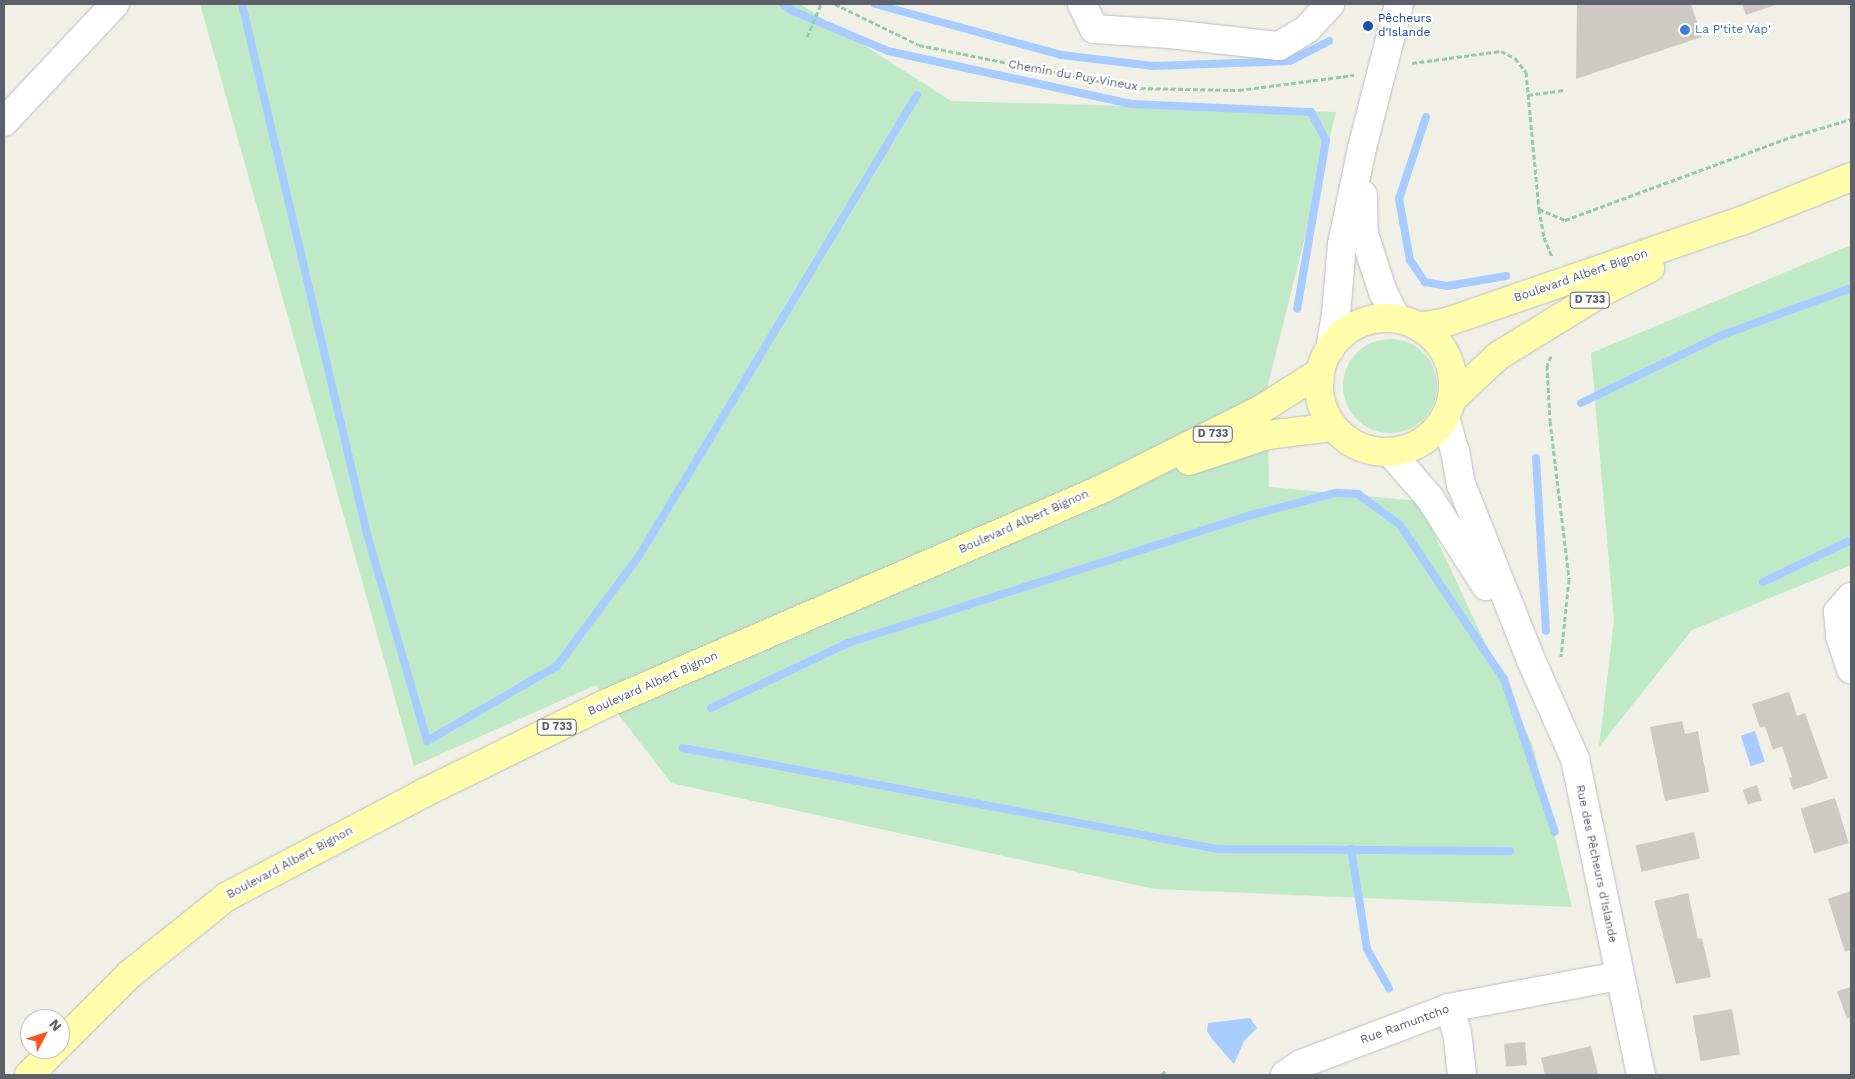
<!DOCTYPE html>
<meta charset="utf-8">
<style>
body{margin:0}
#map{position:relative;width:1855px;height:1079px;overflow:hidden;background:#f1f0e6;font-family:"Work Sans",sans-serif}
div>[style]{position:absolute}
.green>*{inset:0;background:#c0eac7}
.round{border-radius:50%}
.water>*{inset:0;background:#a8ccff;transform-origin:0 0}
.stream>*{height:8px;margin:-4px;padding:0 4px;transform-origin:4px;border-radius:4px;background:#a8ccff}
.building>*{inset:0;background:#cccac3;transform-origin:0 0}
.path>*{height:3px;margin-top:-1.5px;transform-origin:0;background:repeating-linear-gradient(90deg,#97caad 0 5px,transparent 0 7.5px)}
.roads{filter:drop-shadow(0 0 1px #babdc2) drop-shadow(0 0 1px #babdc2)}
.minor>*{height:28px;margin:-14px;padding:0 14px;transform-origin:14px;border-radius:14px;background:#fff}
.major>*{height:28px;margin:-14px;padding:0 14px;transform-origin:14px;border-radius:14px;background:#fffead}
.major>.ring{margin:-14px;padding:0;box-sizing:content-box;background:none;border:28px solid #fffead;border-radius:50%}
.dots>*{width:14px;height:14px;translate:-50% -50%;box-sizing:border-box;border:2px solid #fff;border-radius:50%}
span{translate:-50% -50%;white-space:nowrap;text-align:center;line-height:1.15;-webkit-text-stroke:4.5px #fff;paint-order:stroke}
.shield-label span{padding:1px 4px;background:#fff;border:1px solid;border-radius:4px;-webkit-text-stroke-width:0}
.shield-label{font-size:11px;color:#5d6068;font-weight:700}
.transit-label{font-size:12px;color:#164399}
.left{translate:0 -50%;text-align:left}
.shop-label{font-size:12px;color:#366cbe}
.street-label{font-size:12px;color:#5d6068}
.frame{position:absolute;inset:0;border:5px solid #5d6068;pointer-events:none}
.north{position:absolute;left:20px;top:1009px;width:50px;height:50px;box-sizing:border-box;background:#fff;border:1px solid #bebfc3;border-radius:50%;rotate:50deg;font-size:14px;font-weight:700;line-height:20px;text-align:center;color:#5d6068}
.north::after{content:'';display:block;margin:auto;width:18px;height:22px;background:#fa5423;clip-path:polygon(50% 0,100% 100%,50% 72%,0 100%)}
</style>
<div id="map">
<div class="green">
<i style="clip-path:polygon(200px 4px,800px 4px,951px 101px,1336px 112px,1267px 389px,1269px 487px,1419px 501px,1533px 746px,1572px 907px,1154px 889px,671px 783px,596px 685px,414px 766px)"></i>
<i style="clip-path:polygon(1851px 245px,1851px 565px,1692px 630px,1599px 747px,1614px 621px,1591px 353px)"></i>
<i class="round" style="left:1343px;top:339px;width:94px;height:94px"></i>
</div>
<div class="water">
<i style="left:1755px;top:731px;width:32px;height:15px;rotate:72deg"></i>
<i style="clip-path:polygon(1250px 1018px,1257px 1028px,1244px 1041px,1234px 1064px,1212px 1039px,1207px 1031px,1208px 1023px)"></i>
</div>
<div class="stream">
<i style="left:242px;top:4px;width:545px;rotate:76.73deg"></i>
<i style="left:367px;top:534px;width:216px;rotate:73.8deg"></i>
<i style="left:427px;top:741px;width:150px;rotate:-30deg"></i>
<i style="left:557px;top:666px;width:137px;rotate:-53.3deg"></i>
<i style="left:639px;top:556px;width:538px;rotate:-58.91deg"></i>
<i style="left:783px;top:4px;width:12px;rotate:35deg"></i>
<i style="left:793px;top:11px;width:103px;rotate:22.8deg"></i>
<i style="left:888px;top:51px;width:250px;rotate:12.3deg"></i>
<i style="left:1132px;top:104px;width:179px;rotate:2.6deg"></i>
<i style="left:1311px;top:112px;width:32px;rotate:62deg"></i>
<i style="left:1326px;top:140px;width:171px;rotate:99.7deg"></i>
<i style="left:875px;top:4px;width:193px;rotate:15.3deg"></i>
<i style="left:1061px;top:55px;width:93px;rotate:6.8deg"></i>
<i style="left:1153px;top:66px;width:137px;rotate:-2.1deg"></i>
<i style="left:1290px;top:61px;width:44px;rotate:-27.1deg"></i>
<i style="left:1426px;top:117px;width:86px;rotate:108.2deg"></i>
<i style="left:1399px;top:199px;width:62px;rotate:79.8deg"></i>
<i style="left:1410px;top:260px;width:27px;rotate:56deg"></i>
<i style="left:1425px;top:282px;width:22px;rotate:10deg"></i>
<i style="left:1447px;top:286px;width:60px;rotate:-9.6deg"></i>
<i style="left:1581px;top:403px;width:157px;rotate:-25.7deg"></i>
<i style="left:1722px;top:335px;width:137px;rotate:-20deg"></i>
<i style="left:1536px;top:458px;width:173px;rotate:86.7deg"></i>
<i style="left:1763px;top:582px;width:98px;rotate:-25.5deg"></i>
<i style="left:711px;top:708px;width:152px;rotate:-25.4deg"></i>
<i style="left:848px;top:643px;width:431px;rotate:-17.6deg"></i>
<i style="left:1259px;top:513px;width:79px;rotate:-14.7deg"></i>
<i style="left:1335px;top:493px;width:23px;rotate:2deg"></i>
<i style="left:1358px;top:494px;width:52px;rotate:36.4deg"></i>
<i style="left:1400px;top:525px;width:186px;rotate:56deg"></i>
<i style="left:1504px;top:679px;width:161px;rotate:71.6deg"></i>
<i style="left:683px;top:748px;width:543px;rotate:10.71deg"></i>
<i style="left:1217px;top:849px;width:293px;rotate:0.4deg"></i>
<i style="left:1351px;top:849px;width:101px;rotate:80.9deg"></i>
<i style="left:1367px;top:949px;width:45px;rotate:60.6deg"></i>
</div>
<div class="building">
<i style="clip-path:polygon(1577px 4px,1691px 4px,1702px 37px,1576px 79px)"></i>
<i style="clip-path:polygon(1742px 4px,1778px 4px,1746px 15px)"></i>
<i style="clip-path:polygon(1789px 692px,1797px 716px,1805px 713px,1828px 778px,1793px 790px,1789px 778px,1792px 777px,1782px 746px,1773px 750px,1765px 726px,1760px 728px,1752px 704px)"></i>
<i style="clip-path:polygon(1682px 721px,1685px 734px,1698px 731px,1709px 792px,1665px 801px,1650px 727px)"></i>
<i style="left:1757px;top:785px;width:16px;height:15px;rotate:72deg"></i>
<i style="left:1835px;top:798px;width:47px;height:36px;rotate:73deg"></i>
<i style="left:1694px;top:832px;width:27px;height:60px;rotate:77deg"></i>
<i style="clip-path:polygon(1851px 891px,1851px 950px,1845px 952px,1828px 899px)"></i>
<i style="clip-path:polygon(1688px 893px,1698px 939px,1702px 938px,1711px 977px,1676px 984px,1654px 901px)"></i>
<i style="clip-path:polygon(1851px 987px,1851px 1017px,1847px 1019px,1837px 991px)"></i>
<i style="left:1732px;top:1009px;width:46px;height:40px;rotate:80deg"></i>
<i style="left:1525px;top:1042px;width:23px;height:21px;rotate:85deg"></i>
<i style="clip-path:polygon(1591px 1046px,1598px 1075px,1545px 1075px,1541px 1058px)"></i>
</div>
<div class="path">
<i style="left:835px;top:4px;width:93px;rotate:26deg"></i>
<i style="left:919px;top:45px;width:218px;rotate:11.4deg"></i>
<i style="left:1133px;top:88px;width:106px;rotate:1.1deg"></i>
<i style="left:1239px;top:90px;width:116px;rotate:-7.4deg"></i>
<i style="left:807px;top:37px;width:36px;rotate:-67deg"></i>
<i style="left:1412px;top:63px;width:90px;rotate:-7.7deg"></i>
<i style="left:1501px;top:51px;width:16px;rotate:27deg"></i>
<i style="left:1515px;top:58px;width:18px;rotate:52deg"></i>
<i style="left:1526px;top:72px;width:138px;rotate:84.6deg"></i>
<i style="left:1539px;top:209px;width:28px;rotate:80deg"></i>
<i style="left:1544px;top:237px;width:22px;rotate:68deg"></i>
<i style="left:1528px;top:95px;width:36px;rotate:-8deg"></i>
<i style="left:1539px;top:209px;width:28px;rotate:23deg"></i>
<i style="left:1565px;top:220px;width:241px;rotate:-20.2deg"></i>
<i style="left:1791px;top:137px;width:63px;rotate:-16.7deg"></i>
<i style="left:1551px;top:356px;width:10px;rotate:114deg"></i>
<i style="left:1547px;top:365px;width:56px;rotate:86.9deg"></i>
<i style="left:1550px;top:421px;width:159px;rotate:83.1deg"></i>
<i style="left:1569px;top:579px;width:78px;rotate:95.9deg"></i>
<i style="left:1162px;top:1075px;width:5px;rotate:-53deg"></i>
</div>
<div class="roads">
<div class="minor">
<i style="left:1082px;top:4px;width:28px;rotate:64deg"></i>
<i style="left:1094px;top:29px;width:76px;rotate:3.8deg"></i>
<i style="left:1170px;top:34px;width:110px;rotate:6.3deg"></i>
<i style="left:1279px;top:46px;width:33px;rotate:-31deg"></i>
<i style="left:1307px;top:29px;width:34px;rotate:-47deg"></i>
<i style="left:4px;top:122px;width:162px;rotate:-46.8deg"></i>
<i style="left:1363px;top:195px;width:39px;rotate:89deg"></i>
<i style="left:1364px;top:234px;width:61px;rotate:71.9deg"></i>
<i style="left:1383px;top:292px;width:30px;rotate:63deg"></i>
<i style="left:1330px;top:349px;width:35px;rotate:-80deg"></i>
<i style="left:1336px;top:315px;width:71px;rotate:-85.2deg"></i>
<i style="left:1342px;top:244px;width:98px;rotate:-78.2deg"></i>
<i style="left:1362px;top:148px;width:149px;rotate:-75.6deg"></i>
<i style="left:1445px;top:417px;width:35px;rotate:74deg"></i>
<i style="left:1455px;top:451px;width:34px;rotate:80deg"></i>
<i style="left:1461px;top:484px;width:189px;rotate:68.3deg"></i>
<i style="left:1531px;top:660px;width:108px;rotate:66deg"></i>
<i style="left:1575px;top:759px;width:323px;rotate:78.2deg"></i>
<i style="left:1390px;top:452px;width:60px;rotate:49.1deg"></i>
<i style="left:1429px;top:497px;width:106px;rotate:57.4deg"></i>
<i style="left:1851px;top:597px;width:20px;rotate:131deg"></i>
<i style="left:1838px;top:612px;width:24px;rotate:85deg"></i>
<i style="left:1840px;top:636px;width:35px;rotate:72deg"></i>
<i style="left:1449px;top:1008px;width:25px;rotate:72deg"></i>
<i style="left:1457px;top:1032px;width:43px;rotate:83.4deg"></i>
<i style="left:1285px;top:1075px;width:19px;rotate:-35deg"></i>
<i style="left:1301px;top:1064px;width:158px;rotate:-20.7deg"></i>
<i style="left:1449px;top:1008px;width:173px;rotate:-10.7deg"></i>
</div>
<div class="major">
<i class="ring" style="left:1319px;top:318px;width:106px;height:106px"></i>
<i style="left:1419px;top:327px;width:28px;rotate:-10deg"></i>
<i style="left:1447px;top:322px;width:311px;rotate:-19deg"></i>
<i style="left:1741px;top:221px;width:118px;rotate:-21.8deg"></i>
<i style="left:1452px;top:399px;width:63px;rotate:-43.1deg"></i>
<i style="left:1498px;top:356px;width:122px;rotate:-31.6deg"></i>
<i style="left:1602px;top:292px;width:54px;rotate:-26.6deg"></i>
<i style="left:1189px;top:461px;width:82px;rotate:-18.4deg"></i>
<i style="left:1267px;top:435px;width:66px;rotate:-6.9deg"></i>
<i style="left:60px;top:1044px;width:99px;rotate:-45deg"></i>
<i style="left:130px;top:974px;width:123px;rotate:-38.7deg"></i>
<i style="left:226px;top:897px;width:224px;rotate:-27.7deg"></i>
<i style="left:424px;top:793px;width:202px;rotate:-26.2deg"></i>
<i style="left:605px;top:704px;width:542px;rotate:-23.39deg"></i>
<i style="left:1102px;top:489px;width:177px;rotate:-26.6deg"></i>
<i style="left:1260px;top:410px;width:71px;rotate:-32.3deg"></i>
<i style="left:29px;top:1075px;width:37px;rotate:-45deg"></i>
</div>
</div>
<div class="dots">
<i style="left:1368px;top:26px;background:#1a4fb4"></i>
<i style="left:1685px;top:30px;background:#3f7fe0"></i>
</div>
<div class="shield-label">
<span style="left:1590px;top:300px">D 733</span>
<span style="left:1213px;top:434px">D 733</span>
<span style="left:557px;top:727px">D 733</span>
</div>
<div class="transit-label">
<span class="left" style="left:1378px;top:26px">Pêcheurs<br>d'Islande</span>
</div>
<div class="shop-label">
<span class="left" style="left:1695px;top:30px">La P'tite Vap'</span>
</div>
<div class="street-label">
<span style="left:1073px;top:76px;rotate:10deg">Chemin du Puy Vineux</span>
<span style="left:1581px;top:276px;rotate:-19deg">Boulevard Albert Bignon</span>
<span style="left:1024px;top:522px;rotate:-24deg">Boulevard Albert Bignon</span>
<span style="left:653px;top:684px;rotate:-24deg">Boulevard Albert Bignon</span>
<span style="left:290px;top:863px;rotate:-28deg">Boulevard Albert Bignon</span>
<span style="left:1596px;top:864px;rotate:78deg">Rue des Pêcheurs d'Islande</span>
<span style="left:1405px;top:1025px;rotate:-20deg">Rue Ramuntcho</span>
</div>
<div class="frame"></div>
<div class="north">N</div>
</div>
